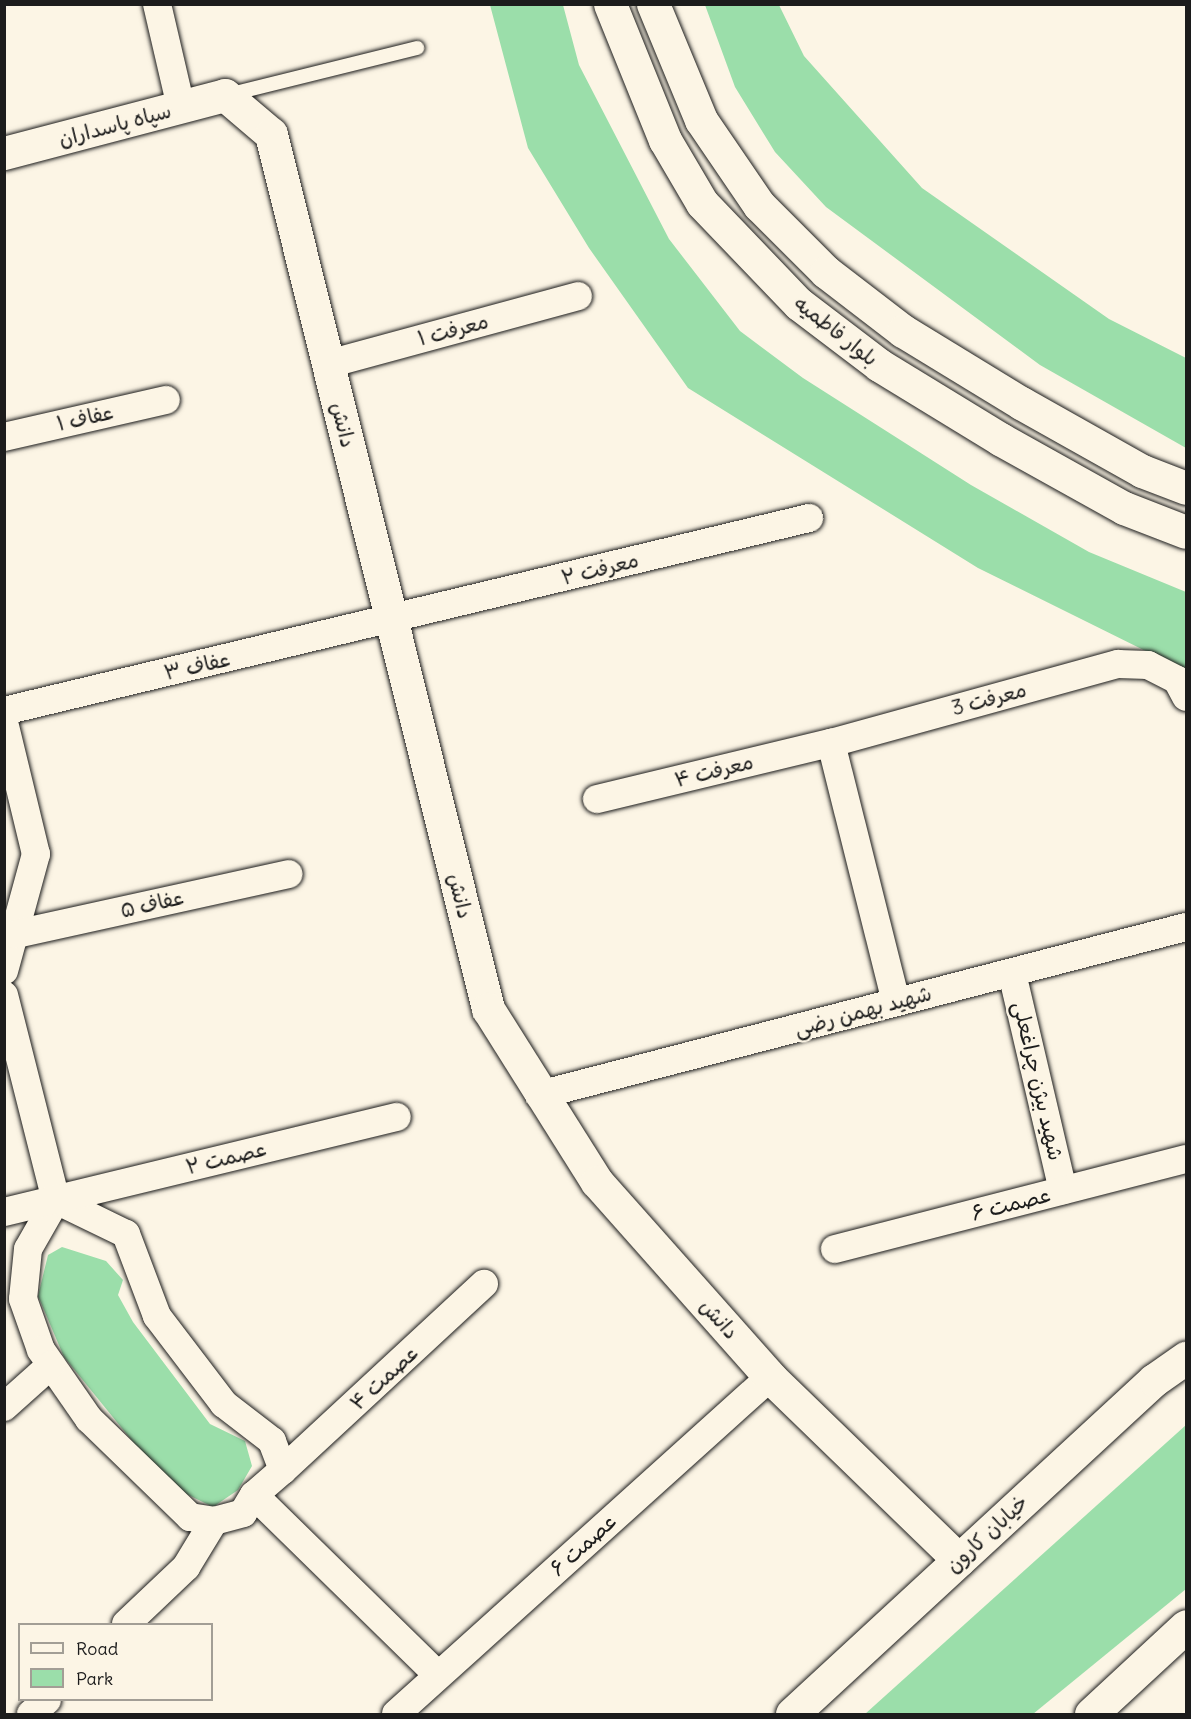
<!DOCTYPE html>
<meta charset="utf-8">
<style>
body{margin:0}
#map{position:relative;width:1191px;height:1719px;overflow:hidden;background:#fcf5e5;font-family:Delius,"Playpen Sans Arabic",sans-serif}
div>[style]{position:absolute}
.green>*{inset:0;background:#9bdeaa}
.roads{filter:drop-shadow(0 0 2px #1c1c1c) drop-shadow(0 0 2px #1c1c1c)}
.lane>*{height:14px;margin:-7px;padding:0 7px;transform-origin:7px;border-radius:7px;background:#fcf5e5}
.street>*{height:28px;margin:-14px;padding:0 14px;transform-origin:14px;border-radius:14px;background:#fcf5e5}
.secondary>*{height:33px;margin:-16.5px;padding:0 16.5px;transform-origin:16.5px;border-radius:16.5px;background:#fcf5e5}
span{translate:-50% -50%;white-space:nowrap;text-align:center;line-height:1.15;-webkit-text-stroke:4.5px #fcf5e5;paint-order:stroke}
.street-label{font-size:21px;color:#1c1c1c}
.frame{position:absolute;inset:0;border:6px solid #1c1c1c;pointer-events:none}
.legend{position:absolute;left:18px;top:1623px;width:195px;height:78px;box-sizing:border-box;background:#fcf5e5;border:2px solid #a29e95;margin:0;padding:8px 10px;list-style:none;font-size:18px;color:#1c1c1c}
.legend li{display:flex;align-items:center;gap:12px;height:30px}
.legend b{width:30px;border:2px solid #a29e95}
</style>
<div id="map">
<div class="green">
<i style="clip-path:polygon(490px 5px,563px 5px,579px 65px,669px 239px,740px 331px,803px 378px,971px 485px,1089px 552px,1186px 592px,1186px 671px,978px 568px,688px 388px,589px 248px,528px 148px)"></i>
<i style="clip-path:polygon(705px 5px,779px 5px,804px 56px,922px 188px,1109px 319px,1186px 358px,1186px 448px,1040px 365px,826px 207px,775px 152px,735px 87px)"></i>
<i style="clip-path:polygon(62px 1247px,106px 1261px,123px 1280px,118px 1295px,133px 1322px,210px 1424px,245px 1441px,252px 1466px,238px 1490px,213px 1507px,168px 1485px,64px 1357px,38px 1296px,48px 1255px)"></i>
<i style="clip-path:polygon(1186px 1425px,1186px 1589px,1033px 1714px,865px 1714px)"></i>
</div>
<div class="roads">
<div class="lane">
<i style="left:227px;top:95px;width:196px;rotate:-13.9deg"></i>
</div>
<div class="street">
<i style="left:157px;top:4px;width:106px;rotate:76.9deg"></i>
<i style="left:328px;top:364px;width:259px;rotate:-15.2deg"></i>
<i style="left:4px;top:437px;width:166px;rotate:-12.9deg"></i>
<i style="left:4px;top:711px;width:828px;rotate:-13.48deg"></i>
<i style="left:4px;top:722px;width:136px;rotate:76.4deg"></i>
<i style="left:36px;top:854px;width:121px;rotate:105.3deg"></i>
<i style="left:831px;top:743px;width:267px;rotate:75.9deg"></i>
<i style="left:597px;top:799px;width:241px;rotate:-13.5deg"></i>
<i style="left:831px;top:743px;width:298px;rotate:-15.4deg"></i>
<i style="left:1118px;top:664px;width:30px;rotate:2deg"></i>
<i style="left:1148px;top:665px;width:33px;rotate:27deg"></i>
<i style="left:1177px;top:680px;width:19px;rotate:62deg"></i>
<i style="left:16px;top:934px;width:279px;rotate:-12.4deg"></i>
<i style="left:1012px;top:973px;width:223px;rotate:76.8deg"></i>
<i style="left:4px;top:995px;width:211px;rotate:75.8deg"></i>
<i style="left:56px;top:1200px;width:56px;rotate:119.7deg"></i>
<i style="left:28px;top:1249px;width:50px;rotate:95.7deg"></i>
<i style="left:23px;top:1299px;width:54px;rotate:70.6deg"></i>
<i style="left:41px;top:1350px;width:84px;rotate:55.2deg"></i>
<i style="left:89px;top:1419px;width:141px;rotate:44.1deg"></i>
<i style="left:190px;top:1517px;width:24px;rotate:9deg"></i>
<i style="left:214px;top:1521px;width:30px;rotate:-15deg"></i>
<i style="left:243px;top:1513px;width:21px;rotate:-59deg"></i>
<i style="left:254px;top:1495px;width:38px;rotate:-41deg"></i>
<i style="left:283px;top:1470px;width:31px;rotate:-111deg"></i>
<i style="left:272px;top:1441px;width:61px;rotate:-142.4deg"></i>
<i style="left:224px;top:1404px;width:111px;rotate:-127.3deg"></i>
<i style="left:157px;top:1316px;width:88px;rotate:-110.7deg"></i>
<i style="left:126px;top:1234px;width:78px;rotate:-154.1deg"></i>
<i style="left:539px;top:1095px;width:668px;rotate:-14.56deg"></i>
<i style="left:4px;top:1212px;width:404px;rotate:-13.6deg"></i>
<i style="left:835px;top:1249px;width:362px;rotate:-14.4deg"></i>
<i style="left:4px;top:1407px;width:63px;rotate:-41.8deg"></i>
<i style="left:283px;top:1470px;width:274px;rotate:-42.8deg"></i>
<i style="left:254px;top:1495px;width:257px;rotate:44.4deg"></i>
<i style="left:126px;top:1624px;width:83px;rotate:-43.5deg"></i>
<i style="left:186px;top:1567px;width:54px;rotate:-58.7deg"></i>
<i style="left:31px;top:1714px;width:21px;rotate:-41deg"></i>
<i style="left:396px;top:1714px;width:503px;rotate:-42.02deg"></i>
</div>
<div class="secondary">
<i style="left:610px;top:4px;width:147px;rotate:68deg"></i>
<i style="left:665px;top:140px;width:73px;rotate:59.6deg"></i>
<i style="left:702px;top:203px;width:140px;rotate:46.2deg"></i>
<i style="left:799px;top:304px;width:101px;rotate:37.3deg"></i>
<i style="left:879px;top:365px;width:142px;rotate:31.4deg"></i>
<i style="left:1000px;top:439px;width:142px;rotate:29.1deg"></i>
<i style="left:1124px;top:508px;width:66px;rotate:21.2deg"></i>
<i style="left:653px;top:4px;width:126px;rotate:67.5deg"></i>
<i style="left:701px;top:120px;width:103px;rotate:55.7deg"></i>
<i style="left:759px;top:205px;width:95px;rotate:45deg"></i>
<i style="left:826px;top:272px;width:97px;rotate:37.5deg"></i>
<i style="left:903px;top:331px;width:138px;rotate:31.4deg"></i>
<i style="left:1021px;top:403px;width:139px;rotate:29.3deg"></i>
<i style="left:1142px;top:471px;width:47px;rotate:21.1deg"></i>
<i style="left:4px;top:153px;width:228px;rotate:-14.7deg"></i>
<i style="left:225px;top:95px;width:60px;rotate:40.3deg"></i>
<i style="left:271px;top:134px;width:902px;rotate:76.07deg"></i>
<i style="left:488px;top:1009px;width:204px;rotate:57.8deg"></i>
<i style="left:597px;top:1182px;width:261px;rotate:48.4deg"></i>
<i style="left:770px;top:1377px;width:263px;rotate:44.1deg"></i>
<i style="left:792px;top:1714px;width:493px;rotate:-42.7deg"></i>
<i style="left:1154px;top:1380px;width:39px;rotate:-35deg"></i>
<i style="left:1091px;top:1714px;width:129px;rotate:-42.8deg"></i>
</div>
</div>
<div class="street-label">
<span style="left:115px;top:125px;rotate:-15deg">سپاه پاسداران</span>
<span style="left:453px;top:330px;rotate:-15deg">معرفت ۱</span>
<span style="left:836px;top:331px;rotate:38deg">بلوار فاطمیه</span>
<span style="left:85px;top:418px;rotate:-13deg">عفاف ۱</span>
<span style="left:343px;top:425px;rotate:76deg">دانش</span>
<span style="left:600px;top:569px;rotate:-14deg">معرفت ۲</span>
<span style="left:197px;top:666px;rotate:-13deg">عفاف ۳</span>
<span style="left:989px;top:699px;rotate:-15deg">معرفت 3</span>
<span style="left:714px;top:771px;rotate:-14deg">معرفت ۴</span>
<span style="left:460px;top:896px;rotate:76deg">دانش</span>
<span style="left:152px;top:904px;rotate:-13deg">عفاف ۵</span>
<span style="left:863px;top:1011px;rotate:-15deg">شهید بهمن رضی</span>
<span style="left:1038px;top:1081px;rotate:77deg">شهید بیژن چراغعلی</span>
<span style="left:226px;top:1158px;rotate:-14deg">عصمت ۲</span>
<span style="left:1011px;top:1204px;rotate:-14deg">عصمت ۶</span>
<span style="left:719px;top:1319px;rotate:48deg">دانش</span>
<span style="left:384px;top:1378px;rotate:-43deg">عصمت ۴</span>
<span style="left:987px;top:1534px;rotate:-43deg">خیابان کارون</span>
<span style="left:583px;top:1545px;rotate:-42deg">عصمت ۶</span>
</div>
<div class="frame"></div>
<ul class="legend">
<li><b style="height:8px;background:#fcf5e5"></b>Road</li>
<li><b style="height:16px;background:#9bdeaa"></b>Park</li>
</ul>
</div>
